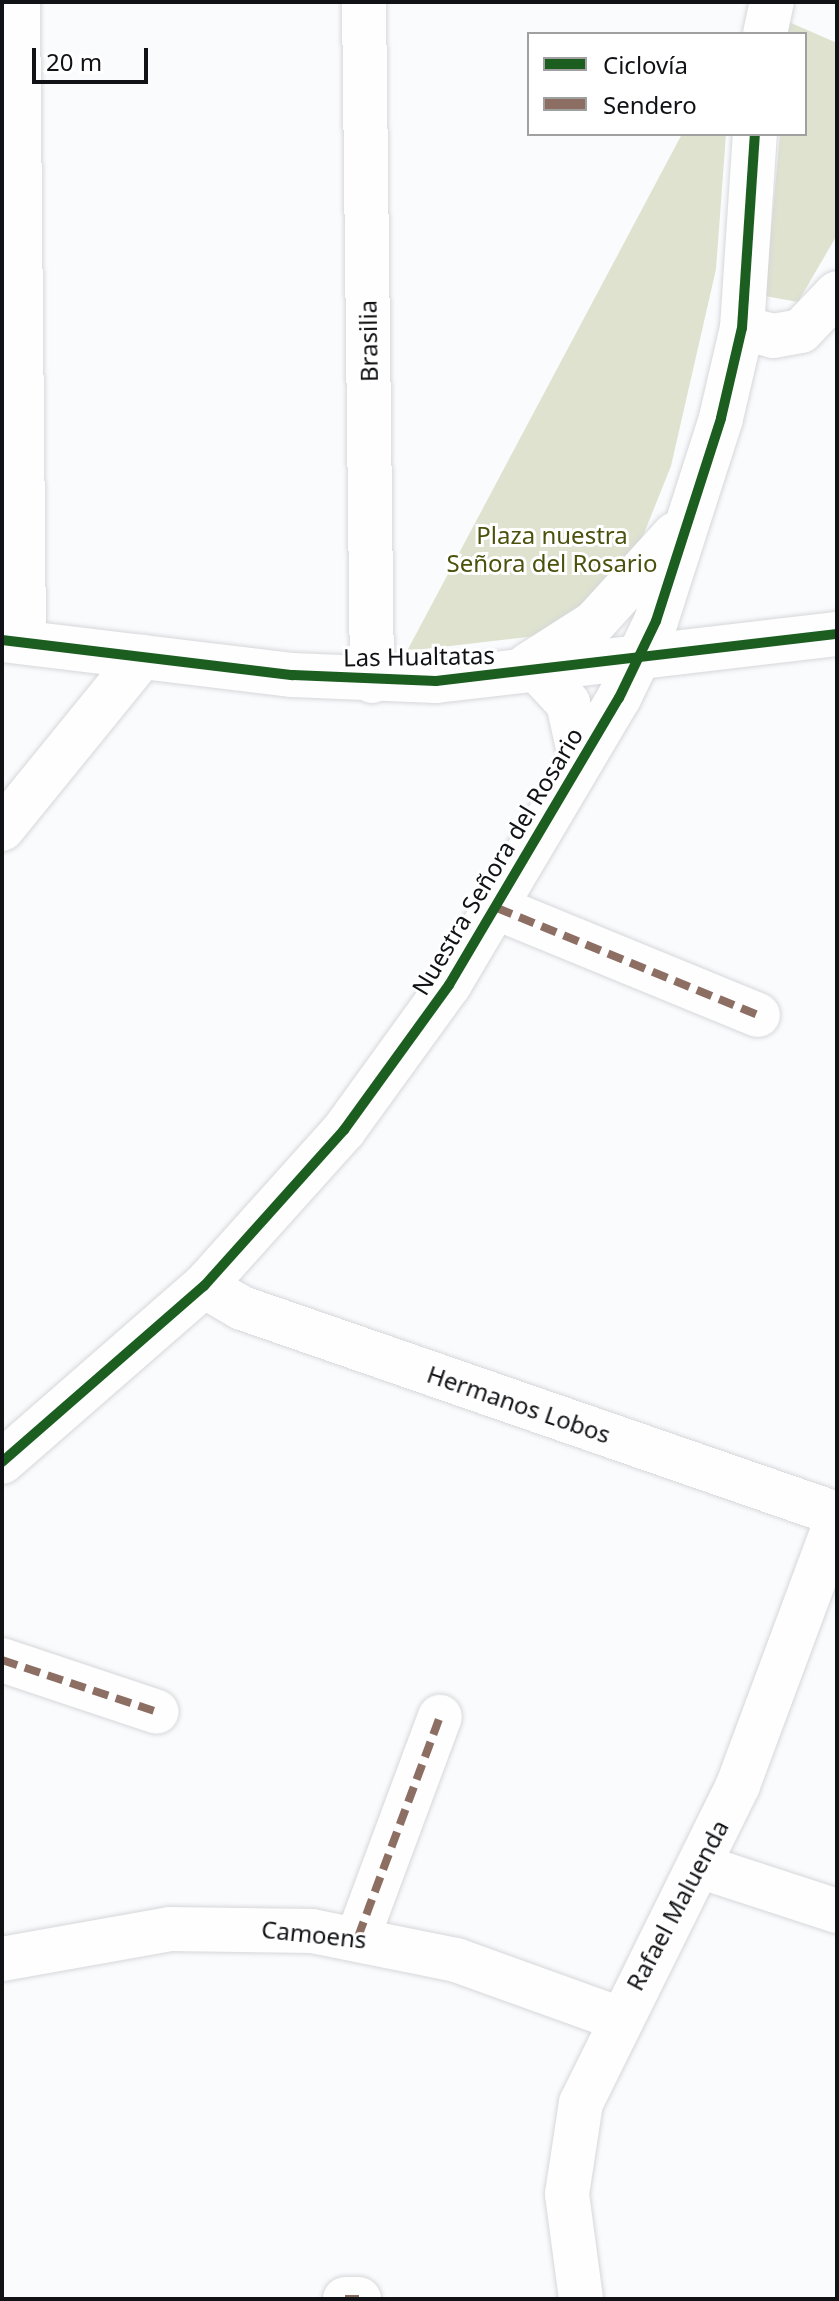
<!DOCTYPE html>
<meta charset="utf-8">
<style>
body{margin:0}
#map{position:relative;width:839px;height:2301px;overflow:hidden;background:#fafbfd;font-family:"Noto Sans",sans-serif}
div>[style]{position:absolute}
.green>*{inset:0;background:#dee2cf}
.roads{filter:drop-shadow(0 0 2px #d6d7da) drop-shadow(0 0 2px #d6d7da)}
.minor>*{height:44px;margin:-22px;padding:0 22px;transform-origin:22px;border-radius:22px;background:#fefeff}
.quiet>*{height:8px;margin-top:-4px;transform-origin:0;background:repeating-linear-gradient(90deg,#8d6e63 0 16px,transparent 0 24px)}
.cycleway>*{height:10px;margin:-5px;padding:0 5px;transform-origin:5px;border-radius:5px;background:#1b5e20}
span{translate:-50% -50%;white-space:nowrap;text-align:center;line-height:1.15;-webkit-text-stroke:6px #fff;paint-order:stroke}
.street-label{font-size:24px;color:#111215}
.park-label{font-size:24px;color:#4c520d}
.frame{position:absolute;inset:0;border:4px solid #111215;pointer-events:none}
.legend{position:absolute;left:527px;top:32px;width:280px;height:104px;box-sizing:border-box;background:#fff;border:2px solid #a0a0a1;margin:0;padding:10px 14px;list-style:none;font-size:24px;color:#111215}
.legend li{display:flex;align-items:center;gap:16px;height:40px}
.legend b{width:40px;border:2px solid #a0a0a1}
.scale{position:absolute;left:32px;top:48px;width:116px;height:36px;box-sizing:border-box;border:4px solid #111215;border-top:0;padding-left:10px;font-size:24px;line-height:28px;white-space:nowrap;color:#111215;-webkit-text-stroke:6px #fff;paint-order:stroke}
</style>
<div id="map">
<div class="green">
<i style="clip-path:polygon(789px 22px,837px 43px,837px 235px,798px 302px,765px 296px,780px 134px,805px 134px,805px 34px,788px 34px)"></i>
<i style="clip-path:polygon(682px 134px,726px 134px,716px 269px,671px 466px,606px 628px,407px 651px)"></i>
</div>
<div class="roads">
<div class="minor">
<i style="left:18px;top:2px;width:640px;rotate:89.46deg"></i>
<i style="left:364px;top:2px;width:679px;rotate:89.32deg"></i>
<i style="left:765px;top:34px;width:33px;rotate:-78deg"></i>
<i style="left:742px;top:328px;width:32px;rotate:14deg"></i>
<i style="left:773px;top:336px;width:28px;rotate:-10deg"></i>
<i style="left:801px;top:331px;width:52px;rotate:-46.5deg"></i>
<i style="left:2px;top:640px;width:293px;rotate:6.9deg"></i>
<i style="left:293px;top:675px;width:143px;rotate:2.4deg"></i>
<i style="left:436px;top:681px;width:404px;rotate:-6.7deg"></i>
<i style="left:528px;top:665px;width:78px;rotate:-32.5deg"></i>
<i style="left:594px;top:623px;width:120px;rotate:-47.7deg"></i>
<i style="left:538px;top:671px;width:44px;rotate:46.8deg"></i>
<i style="left:568px;top:703px;width:59px;rotate:77.4deg"></i>
<i style="left:2px;top:829px;width:222px;rotate:-50.9deg"></i>
<i style="left:497px;top:908px;width:282px;rotate:22.3deg"></i>
<i style="left:204px;top:1286px;width:44px;rotate:30.1deg"></i>
<i style="left:242px;top:1308px;width:630px;rotate:19.1deg"></i>
<i style="left:2px;top:1462px;width:268px;rotate:-41.1deg"></i>
<i style="left:204px;top:1286px;width:210px;rotate:-48.1deg"></i>
<i style="left:344px;top:1130px;width:179px;rotate:-54.1deg"></i>
<i style="left:449px;top:985px;width:334px;rotate:-59.4deg"></i>
<i style="left:619px;top:698px;width:85px;rotate:-64.3deg"></i>
<i style="left:656px;top:621px;width:213px;rotate:-72.2deg"></i>
<i style="left:721px;top:418px;width:92px;rotate:-76.9deg"></i>
<i style="left:742px;top:328px;width:194px;rotate:-86.2deg"></i>
<i style="left:2px;top:1660px;width:163px;rotate:18.5deg"></i>
<i style="left:702px;top:1867px;width:142px;rotate:18.1deg"></i>
<i style="left:358px;top:1937px;width:235px;rotate:-69.6deg"></i>
<i style="left:2px;top:1959px;width:171px;rotate:-10.1deg"></i>
<i style="left:170px;top:1929px;width:142px;rotate:0.8deg"></i>
<i style="left:312px;top:1931px;width:147px;rotate:11.4deg"></i>
<i style="left:456px;top:1960px;width:171px;rotate:19.8deg"></i>
<i style="left:345px;top:2299px;width:14px"></i>
<i style="left:581px;top:2299px;width:106px;rotate:-97.6deg"></i>
<i style="left:567px;top:2194px;width:92px;rotate:-81.3deg"></i>
<i style="left:581px;top:2103px;width:355px;rotate:-63.7deg"></i>
<i style="left:738px;top:1785px;width:284px;rotate:-69.6deg"></i>
</div>
</div>
<div class="quiet">
<i style="left:497px;top:908px;width:282px;rotate:22.3deg"></i>
<i style="left:2px;top:1660px;width:163px;rotate:18.5deg"></i>
<i style="left:358px;top:1937px;width:235px;rotate:-69.6deg"></i>
<i style="left:345px;top:2299px;width:14px"></i>
</div>
<div class="cycleway">
<i style="left:2px;top:640px;width:293px;rotate:6.9deg"></i>
<i style="left:293px;top:675px;width:143px;rotate:2.4deg"></i>
<i style="left:436px;top:681px;width:404px;rotate:-6.7deg"></i>
<i style="left:2px;top:1462px;width:268px;rotate:-41.1deg"></i>
<i style="left:204px;top:1286px;width:210px;rotate:-48.1deg"></i>
<i style="left:344px;top:1130px;width:179px;rotate:-54.1deg"></i>
<i style="left:449px;top:985px;width:334px;rotate:-59.4deg"></i>
<i style="left:619px;top:698px;width:85px;rotate:-64.3deg"></i>
<i style="left:656px;top:621px;width:213px;rotate:-72.2deg"></i>
<i style="left:721px;top:418px;width:92px;rotate:-76.9deg"></i>
<i style="left:742px;top:328px;width:194px;rotate:-86.2deg"></i>
</div>
<div class="street-label">
<span style="left:368px;top:341px;rotate:-91deg">Brasilia</span>
<span style="left:419px;top:656px;rotate:-1deg">Las Hualtatas</span>
<span style="left:497px;top:861px;rotate:-59deg">Nuestra Señora del Rosario</span>
<span style="left:519px;top:1404px;rotate:19deg">Hermanos Lobos</span>
<span style="left:677px;top:1905px;rotate:-62deg">Rafael Maluenda</span>
<span style="left:314px;top:1934px;rotate:6deg">Camoens</span>
</div>
<div class="park-label">
<span style="left:552px;top:549px">Plaza nuestra<br>Señora del Rosario</span>
</div>
<div class="frame"></div>
<ul class="legend">
<li><b style="height:10px;background:#1b5e20"></b>Ciclovía</li>
<li><b style="height:10px;background:#8d6e63"></b>Sendero</li>
</ul>
<div class="scale">20 m</div>
</div>
